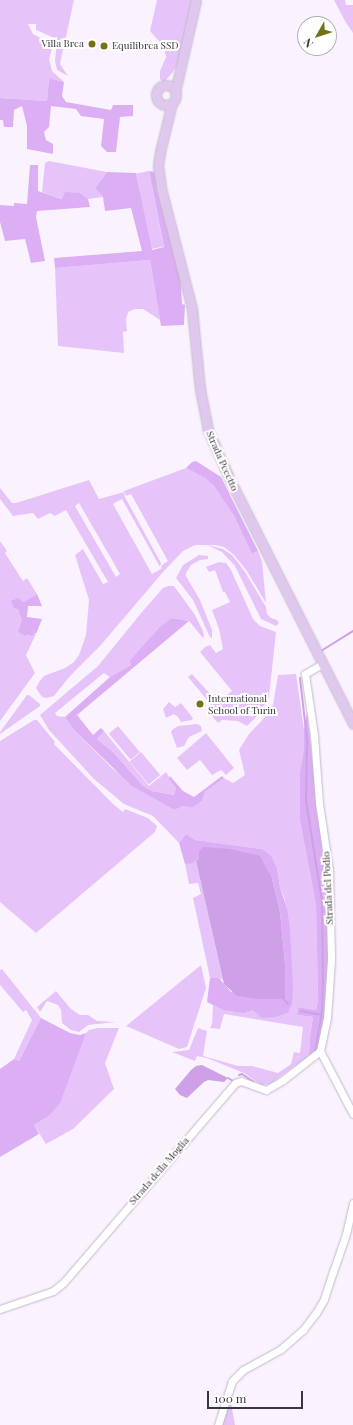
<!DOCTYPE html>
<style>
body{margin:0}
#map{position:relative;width:353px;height:1425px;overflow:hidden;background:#faf3ff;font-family:"Playfair Display",serif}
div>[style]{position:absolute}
.green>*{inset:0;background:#e6c4f9;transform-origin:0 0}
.forest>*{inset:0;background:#dcaef4}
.water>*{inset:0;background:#cea1e7}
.stream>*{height:2px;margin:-1px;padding:0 1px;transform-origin:1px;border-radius:1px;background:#cea1e7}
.roads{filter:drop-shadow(0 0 1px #c2b9c8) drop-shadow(0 0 1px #c2b9c8)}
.minor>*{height:7px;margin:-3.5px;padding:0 3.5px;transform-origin:3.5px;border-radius:3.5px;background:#fff}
.major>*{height:9px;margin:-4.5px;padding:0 4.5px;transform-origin:4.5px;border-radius:4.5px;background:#dfc7ed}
.major>.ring{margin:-4.5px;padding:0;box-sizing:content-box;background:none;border:9px solid #dfc7ed;border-radius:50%}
.dots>*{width:11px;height:11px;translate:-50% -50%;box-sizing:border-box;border:2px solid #fff;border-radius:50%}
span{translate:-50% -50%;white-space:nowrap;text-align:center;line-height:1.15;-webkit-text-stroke:4px #fff;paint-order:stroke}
.poi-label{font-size:10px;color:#3a363c}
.right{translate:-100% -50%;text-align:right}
.left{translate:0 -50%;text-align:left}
.street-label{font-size:10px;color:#3a363c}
.north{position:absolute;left:297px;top:16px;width:40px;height:40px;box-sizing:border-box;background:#fff;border:1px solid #b0afb1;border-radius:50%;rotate:231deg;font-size:11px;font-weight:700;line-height:16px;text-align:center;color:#3a363c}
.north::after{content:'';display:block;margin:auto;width:14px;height:18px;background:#747115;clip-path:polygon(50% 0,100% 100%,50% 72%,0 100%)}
.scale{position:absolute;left:207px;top:1391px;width:96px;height:18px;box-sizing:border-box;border:2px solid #3a363c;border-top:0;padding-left:5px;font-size:12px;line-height:14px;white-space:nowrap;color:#3a363c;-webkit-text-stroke:3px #fff;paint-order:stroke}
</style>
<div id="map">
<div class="green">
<i style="clip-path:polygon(0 0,74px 0,60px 64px,68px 76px,57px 70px,55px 61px,57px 42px,54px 38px,36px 30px,36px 24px,28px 24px,33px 34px,50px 43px,52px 48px,49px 59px,52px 71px,64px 82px,49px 78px,47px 101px,0 98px)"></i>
<i style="clip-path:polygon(157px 0,193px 0,179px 62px,173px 72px,165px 81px,162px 81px,160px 79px,160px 71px,166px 57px,164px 47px,150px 31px)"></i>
<i style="clip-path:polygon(334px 0,345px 0,346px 5px,353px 5px,353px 33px,345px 21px)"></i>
<i style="clip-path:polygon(49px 161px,107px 172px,95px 188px,103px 197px,88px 199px,80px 193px,63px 199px,42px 192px,45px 163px)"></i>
<i style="left:149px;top:171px;width:77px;height:13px;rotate:79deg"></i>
<i style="clip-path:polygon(150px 260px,160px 320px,143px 309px,135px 309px,128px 312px,126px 319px,127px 331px,123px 332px,124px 353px,58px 346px,55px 268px)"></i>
<i style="clip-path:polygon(evenodd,186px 468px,205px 478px,214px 486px,234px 516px,252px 554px,258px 551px,262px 561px,266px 603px,247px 571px,234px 555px,224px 547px,215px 545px,195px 545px,183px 551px,164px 571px,100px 646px,70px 676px,54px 696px,47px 698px,42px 697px,36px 688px,39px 682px,44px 676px,65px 668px,74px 662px,79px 655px,86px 635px,89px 600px,75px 555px,83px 549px,103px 584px,108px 582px,66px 510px,55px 516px,50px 513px,38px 519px,33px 513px,13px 516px,0 499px,0 488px,12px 503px,16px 503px,89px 480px,99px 499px,124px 492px,125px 497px,161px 563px,160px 567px,122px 499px,113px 504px,152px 574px,161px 569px,162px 565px,168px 561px,131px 494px,126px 496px,124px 491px,186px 468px,79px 503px,120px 574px,116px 577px,75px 506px,79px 503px)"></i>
<i style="clip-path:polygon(0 541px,7px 551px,5px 553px,23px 581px,27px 578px,37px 594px,23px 602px,18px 609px,27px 634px,36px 634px,26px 655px,35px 673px,0 721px)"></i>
<i style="clip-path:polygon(207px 545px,223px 549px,233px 556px,245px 572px,266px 607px,267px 614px,271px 618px,277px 620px,279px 623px,276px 626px,261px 619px,235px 566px,222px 552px)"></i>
<i style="clip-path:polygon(199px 555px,208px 556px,208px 559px,200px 560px,191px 565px,186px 573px,186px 576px,200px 600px,212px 630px,212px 638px,210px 637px,193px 600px,176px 578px,183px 565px)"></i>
<i style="clip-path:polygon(219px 562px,226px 563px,231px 570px,253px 619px,260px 626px,276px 632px,269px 697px,260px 713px,247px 726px,238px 721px,222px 720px,218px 723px,208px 711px,213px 707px,188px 677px,192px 674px,211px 695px,218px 694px,223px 698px,232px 691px,200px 652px,205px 647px,210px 645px,216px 653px,223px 649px,219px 629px,212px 610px,230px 602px,225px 592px,223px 592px,215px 570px,209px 572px,206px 567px)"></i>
<i style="clip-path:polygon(168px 586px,174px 586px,195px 615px,203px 631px,204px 636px,203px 638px,189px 621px,172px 618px,131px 665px,110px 677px,104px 673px,55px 713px,57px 716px,65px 717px,74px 730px,113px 769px,175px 810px,182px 806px,192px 808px,202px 801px,205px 792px,224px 778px,233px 783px,245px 775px,239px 750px,249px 734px,267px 715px,273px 705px,278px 675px,296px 674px,304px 730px,304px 752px,300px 772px,300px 821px,316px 903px,318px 1000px,316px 1010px,298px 1007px,297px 1015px,313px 1017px,310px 1036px,309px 1056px,270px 1084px,261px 1085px,244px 1073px,207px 1058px,197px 1056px,195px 1061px,172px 1052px,189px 1050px,198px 1028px,207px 1031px,203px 1056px,238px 1066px,252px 1066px,278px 1073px,291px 1064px,294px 1052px,300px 1053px,303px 1027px,224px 1014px,220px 1029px,210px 1028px,212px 1024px,213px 1005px,223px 1010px,253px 1010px,292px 1003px,290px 926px,284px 897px,280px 887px,277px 868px,262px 849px,195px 840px,186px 834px,179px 843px,153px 816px,124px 804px,94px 779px,49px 730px,40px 715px,98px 666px,142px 612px,163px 588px)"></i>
<i style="clip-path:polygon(27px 695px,29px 695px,40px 704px,40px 706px,0 734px,0 732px)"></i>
<i style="clip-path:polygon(169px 702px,175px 707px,181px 703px,193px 718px,192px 720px,181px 722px,178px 717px,174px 714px,166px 718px,163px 709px)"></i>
<i style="clip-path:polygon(34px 720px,37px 720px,55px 742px,54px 744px,113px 804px,123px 812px,125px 809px,148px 818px,157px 826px,155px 832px,36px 933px,0 902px,0 741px)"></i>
<i style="clip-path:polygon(197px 724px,201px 726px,202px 731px,189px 737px,184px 746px,177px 748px,171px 732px,172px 730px,178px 726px)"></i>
<i style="left:118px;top:726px;width:34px;height:12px;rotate:50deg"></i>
<i style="clip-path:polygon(104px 731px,149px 786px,166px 772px,176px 788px,174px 795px,152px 791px,143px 786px,114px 753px,97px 739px)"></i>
<i style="clip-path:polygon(206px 733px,234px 768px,226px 775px,221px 770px,212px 775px,200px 760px,187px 770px,177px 758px)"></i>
<i style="left:141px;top:752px;width:30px;height:15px;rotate:50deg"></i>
<i style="clip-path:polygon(196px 861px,223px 980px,219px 978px,210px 978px,193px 898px,201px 894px,198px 883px,189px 884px,185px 864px)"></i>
<i style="clip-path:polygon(201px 965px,206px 988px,187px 1047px,179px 1049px,126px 1026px)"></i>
<i style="clip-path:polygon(2px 969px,41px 1018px,19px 1061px,14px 1059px,32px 1020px,26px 1010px,23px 1012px,0 985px,0 970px)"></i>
<i style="clip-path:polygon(56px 991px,71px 1009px,80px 1015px,88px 1015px,97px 1021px,116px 1022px,88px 1025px,79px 1032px,71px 1030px,62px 1023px,61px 1010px,58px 1005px,47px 1001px,40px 1012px,37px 1007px)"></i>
<i style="clip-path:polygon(98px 1028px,119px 1028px,105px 1063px,114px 1089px,73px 1129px,46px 1144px,34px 1125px,49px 1116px,86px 1033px,89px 1030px)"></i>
<i style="clip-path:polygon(230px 1397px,235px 1425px,219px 1425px)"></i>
</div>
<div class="forest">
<i style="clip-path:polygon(49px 78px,64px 82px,62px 96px,66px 102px,111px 110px,113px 105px,133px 105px,133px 116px,120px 117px,116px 152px,107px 152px,101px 146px,104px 119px,81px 116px,76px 109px,51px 106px,49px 127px,44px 132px,46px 140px,53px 144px,53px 154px,27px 149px,27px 126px,22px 106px,14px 110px,13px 127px,4px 127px,3px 120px,0 120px,0 98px,47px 101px)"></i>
<i style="clip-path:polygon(30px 165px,38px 165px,38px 191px,62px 199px,65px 192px,80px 193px,88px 199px,90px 207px,37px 211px,36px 217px,45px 261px,31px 263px,25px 239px,5px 241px,0 222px,0 205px,14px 206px,14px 203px,27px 204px)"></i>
<i style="clip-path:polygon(149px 171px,154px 172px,180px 272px,182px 304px,185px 305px,184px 325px,161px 326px,150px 260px,55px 268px,54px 258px,142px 251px,131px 208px,105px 211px,103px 197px,95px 188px,107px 172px,136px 173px,152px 250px,164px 247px)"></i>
<i style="clip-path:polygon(196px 461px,221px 477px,258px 551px,252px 554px,234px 516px,214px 486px,205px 478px,186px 468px,192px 462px)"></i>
<i style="clip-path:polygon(37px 594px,42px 606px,28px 606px,27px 617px,42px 619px,36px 634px,35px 633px,32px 636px,27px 634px,26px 636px,18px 632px,22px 621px,18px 609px,14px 608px,11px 601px,18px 598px,23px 602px)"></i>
<i style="clip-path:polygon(172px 618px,189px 621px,77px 715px,93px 735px,101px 728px,104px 731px,97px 739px,114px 753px,143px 786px,152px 791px,174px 795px,176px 788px,169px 779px,170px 776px,183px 791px,194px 797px,222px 776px,224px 778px,205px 792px,202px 801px,192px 808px,182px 806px,175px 810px,132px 786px,74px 730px,65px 717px,110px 677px,131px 665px,130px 661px,141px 648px,160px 627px)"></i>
<i style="clip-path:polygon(307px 712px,325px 873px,329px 934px,325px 1018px,319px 1048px,309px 1056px,310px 1036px,313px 1017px,297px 1015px,298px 1007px,316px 1010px,318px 1000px,316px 904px,300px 821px,300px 772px,304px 750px,304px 730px)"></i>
<i style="clip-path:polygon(186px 834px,195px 840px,262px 849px,271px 856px,277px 868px,280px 887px,287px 909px,290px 926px,293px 989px,292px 1003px,288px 1013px,275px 1017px,262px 1018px,253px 1010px,243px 1013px,223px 1010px,207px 1002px,210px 978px,219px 978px,231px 992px,285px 999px,285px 963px,280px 912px,272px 879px,199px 858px,193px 863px,185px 864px,179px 843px)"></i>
<i style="clip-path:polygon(41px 1018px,70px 1033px,80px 1035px,86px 1033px,60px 1103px,49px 1116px,34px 1125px,39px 1134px,0 1157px,0 1069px,14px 1059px,19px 1061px)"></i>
</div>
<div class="water">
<i style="clip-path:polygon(203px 847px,230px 849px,260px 856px,272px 879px,280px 912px,285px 963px,285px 999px,258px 999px,237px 996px,224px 984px,196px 861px,199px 858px,199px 852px)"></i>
<i style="clip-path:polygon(202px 1065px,228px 1078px,224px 1082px,208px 1080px,204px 1082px,187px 1098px,180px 1095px,175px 1089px,191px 1070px,196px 1066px)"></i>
</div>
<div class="stream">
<i style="left:321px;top:651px;width:38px;rotate:-32deg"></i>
<i style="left:300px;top:678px;width:61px;rotate:83.5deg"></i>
<i style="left:307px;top:739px;width:62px;rotate:90.9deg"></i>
<i style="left:306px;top:801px;width:101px;rotate:80.9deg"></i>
<i style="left:322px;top:901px;width:78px;rotate:89.3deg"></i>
<i style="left:323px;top:979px;width:32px;rotate:92deg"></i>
<i style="left:322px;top:1011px;width:42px;rotate:99.7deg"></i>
<i style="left:282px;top:997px;width:9px;rotate:49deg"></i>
<i style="left:301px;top:1011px;width:20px;rotate:11deg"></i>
<i style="left:239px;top:1075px;width:3px;rotate:-18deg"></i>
<i style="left:242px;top:1074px;width:14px;rotate:34deg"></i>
<i style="left:228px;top:1078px;width:6px;rotate:31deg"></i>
</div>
<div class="roads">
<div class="minor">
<i style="left:322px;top:664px;width:20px;rotate:150deg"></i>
<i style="left:305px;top:674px;width:62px;rotate:81.6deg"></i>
<i style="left:314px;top:735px;width:68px;rotate:85.8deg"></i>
<i style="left:319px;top:803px;width:68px;rotate:81.5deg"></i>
<i style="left:329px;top:870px;width:90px;rotate:88.7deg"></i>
<i style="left:331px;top:960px;width:58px;rotate:93.9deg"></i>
<i style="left:327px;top:1018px;width:34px;rotate:102deg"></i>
<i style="left:320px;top:1051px;width:71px;rotate:62.4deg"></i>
<i style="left:0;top:1309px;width:56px;rotate:-18.8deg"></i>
<i style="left:53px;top:1291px;width:14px;rotate:-39deg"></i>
<i style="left:64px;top:1282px;width:262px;rotate:-49.3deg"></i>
<i style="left:235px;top:1083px;width:6px;rotate:-18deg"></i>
<i style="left:241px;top:1081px;width:27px;rotate:20deg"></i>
<i style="left:266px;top:1090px;width:20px;rotate:-30deg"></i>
<i style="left:283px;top:1080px;width:47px;rotate:-38.1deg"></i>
<i style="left:218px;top:1425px;width:46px;rotate:-72.3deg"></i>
<i style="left:232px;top:1381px;width:16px;rotate:-45deg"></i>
<i style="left:243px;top:1370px;width:43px;rotate:-28.9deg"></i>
<i style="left:281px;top:1349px;width:29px;rotate:-41deg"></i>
<i style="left:303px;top:1330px;width:21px;rotate:-53deg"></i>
<i style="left:316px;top:1313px;width:16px;rotate:-60deg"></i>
<i style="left:324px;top:1299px;width:28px;rotate:-72deg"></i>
<i style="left:333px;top:1272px;width:40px;rotate:-71.1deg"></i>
<i style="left:346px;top:1234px;width:32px;rotate:-77deg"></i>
</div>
<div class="major">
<i class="ring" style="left:156px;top:85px;width:11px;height:11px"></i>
<i style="left:175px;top:92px;width:94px;rotate:-77.1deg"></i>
<i style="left:172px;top:103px;width:50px;rotate:103.8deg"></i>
<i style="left:160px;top:152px;width:14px;rotate:98deg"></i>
<i style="left:158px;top:166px;width:22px;rotate:82deg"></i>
<i style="left:161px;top:188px;width:125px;rotate:75.6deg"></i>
<i style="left:192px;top:309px;width:80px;rotate:84.3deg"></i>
<i style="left:200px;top:389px;width:42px;rotate:79deg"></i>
<i style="left:208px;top:430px;width:55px;rotate:66.3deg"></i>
<i style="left:230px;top:480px;width:273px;rotate:63.2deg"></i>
</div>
</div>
<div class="dots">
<i style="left:92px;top:44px;background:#747115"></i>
<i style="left:104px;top:46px;background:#747115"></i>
<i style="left:200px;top:704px;background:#747115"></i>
</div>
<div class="poi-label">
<span class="right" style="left:84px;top:44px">Villa Brea</span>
<span class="left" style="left:112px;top:46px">Equilibrea SSD</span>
<span class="left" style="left:208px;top:704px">International<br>School of Turin</span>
</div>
<div class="street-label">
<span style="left:222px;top:461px;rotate:66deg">Strada Pecetto</span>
<span style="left:328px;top:888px;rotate:-93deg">Strada del Podio</span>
<span style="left:159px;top:1171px;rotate:-49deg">Strada della Moglia</span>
</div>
<div class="north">N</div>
<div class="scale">100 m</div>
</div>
